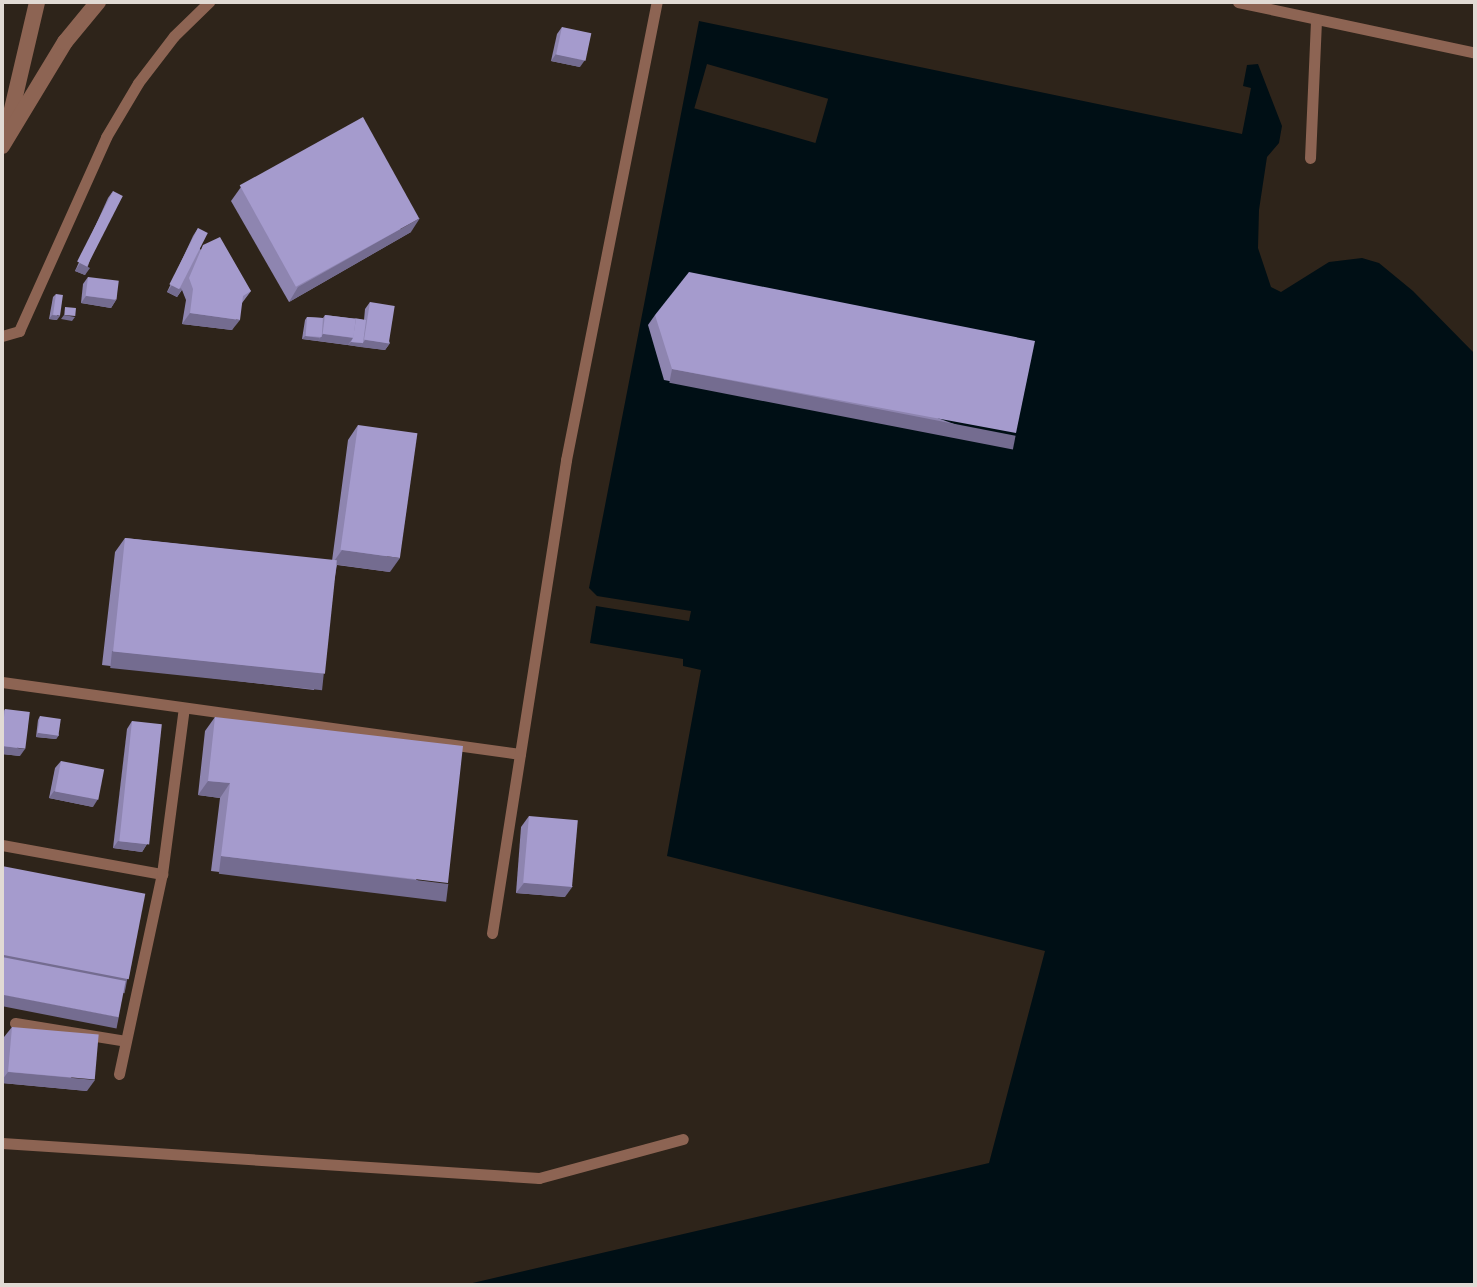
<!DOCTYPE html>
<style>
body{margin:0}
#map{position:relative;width:1477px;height:1287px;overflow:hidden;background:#2e241a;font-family:"Space Grotesk",sans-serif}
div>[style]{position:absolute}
.water>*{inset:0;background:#000f15}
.pier>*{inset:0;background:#2e241a;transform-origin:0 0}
.service>*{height:11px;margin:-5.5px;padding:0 5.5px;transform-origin:5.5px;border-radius:5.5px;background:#8d6453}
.minor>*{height:16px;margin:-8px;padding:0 8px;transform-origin:8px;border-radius:8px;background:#8d6453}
.wall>*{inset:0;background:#8e85b0}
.shaded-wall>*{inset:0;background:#746c90;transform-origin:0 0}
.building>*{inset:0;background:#a59bcd;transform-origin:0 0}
span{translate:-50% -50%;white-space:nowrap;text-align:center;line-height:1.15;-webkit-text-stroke:8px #2e241a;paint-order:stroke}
.frame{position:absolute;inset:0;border:4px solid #e1dad4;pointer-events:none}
</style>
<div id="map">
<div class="water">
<i style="clip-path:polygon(699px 21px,1242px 134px,1251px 88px,1243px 86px,1247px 65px,1258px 64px,1282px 126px,1279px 143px,1267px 157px,1259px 210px,1258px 248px,1271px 287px,1281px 292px,1329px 262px,1362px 258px,1379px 263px,1413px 291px,1475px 354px,1475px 1285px,464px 1285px,989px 1163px,1045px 951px,667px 856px,701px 670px,683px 666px,683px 659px,590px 643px,596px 606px,689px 621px,691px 611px,597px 596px,589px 588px)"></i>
</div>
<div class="pier">
<i style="left:707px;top:64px;width:126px;height:46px;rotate:16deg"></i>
</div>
<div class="service">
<i style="left:1238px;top:2px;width:242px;rotate:12.1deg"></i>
<i style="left:1310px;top:158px;width:139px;rotate:-87.5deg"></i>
<i style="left:2px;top:336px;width:18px;rotate:-16deg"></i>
<i style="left:19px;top:331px;width:213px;rotate:-65.8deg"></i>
<i style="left:106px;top:137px;width:63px;rotate:-59.3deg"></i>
<i style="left:138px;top:83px;width:59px;rotate:-52.5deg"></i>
<i style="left:174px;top:36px;width:49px;rotate:-44.2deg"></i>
<i style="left:2px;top:682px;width:523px;rotate:7.91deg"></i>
<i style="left:2px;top:845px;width:163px;rotate:10.3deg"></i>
<i style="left:492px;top:933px;width:479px;rotate:-81.1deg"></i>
<i style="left:566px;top:460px;width:467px;rotate:-78.8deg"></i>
<i style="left:15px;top:1023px;width:112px;rotate:9.2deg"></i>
<i style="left:119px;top:1074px;width:205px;rotate:-77.9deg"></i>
<i style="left:162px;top:874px;width:167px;rotate:-82.5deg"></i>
<i style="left:2px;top:1143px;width:538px;rotate:3.73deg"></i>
<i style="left:539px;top:1178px;width:149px;rotate:-15.2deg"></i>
</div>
<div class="minor">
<i style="left:8px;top:126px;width:127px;rotate:-76.8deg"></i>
<i style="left:2px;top:146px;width:122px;rotate:-58.8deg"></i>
<i style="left:65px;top:42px;width:52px;rotate:-50.5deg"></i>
</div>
<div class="wall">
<i style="clip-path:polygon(562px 27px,580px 67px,551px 61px,557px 34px)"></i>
<i style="clip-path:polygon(241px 187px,411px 232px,289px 302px,231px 201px)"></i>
<i style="clip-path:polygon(113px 191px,85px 275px,75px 271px,108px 198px)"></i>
<i style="clip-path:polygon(198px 228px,200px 249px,251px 291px,242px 303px,232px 330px,182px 324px,186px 300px,182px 290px,177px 297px,167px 292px,193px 236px)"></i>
<i style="clip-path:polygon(88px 277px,116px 300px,111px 308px,81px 303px,83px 284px)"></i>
<i style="clip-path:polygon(56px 294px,57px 320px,49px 319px,53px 297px)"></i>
<i style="clip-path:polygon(370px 302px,390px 343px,385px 350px,302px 339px,305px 320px,307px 317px,323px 318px,325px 315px,364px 320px,365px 309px)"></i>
<i style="clip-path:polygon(655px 315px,1009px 444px,664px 380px,648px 325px)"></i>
<i style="clip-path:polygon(358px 425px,390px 572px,337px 565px,314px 690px,102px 665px,115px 552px,125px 538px,332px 561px,348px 440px)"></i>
<i style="clip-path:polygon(5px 709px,20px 756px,2px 754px,2px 714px)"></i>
<i style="clip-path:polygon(40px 716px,59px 735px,56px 739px,36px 737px,38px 720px)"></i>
<i style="clip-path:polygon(215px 717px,438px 897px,211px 871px,220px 798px,198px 795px,205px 731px)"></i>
<i style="clip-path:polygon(132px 721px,147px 844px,142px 852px,113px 848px,127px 729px)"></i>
<i style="clip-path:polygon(61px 761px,93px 807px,49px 798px,55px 768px)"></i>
<i style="clip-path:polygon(529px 816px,565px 897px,516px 893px,521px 827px)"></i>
<i style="clip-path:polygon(12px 1027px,87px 1091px,2px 1083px,4px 1037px)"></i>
</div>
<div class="shaded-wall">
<i style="clip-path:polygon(556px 54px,585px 60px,580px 67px,551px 61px)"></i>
<i style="clip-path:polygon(420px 218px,411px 232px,289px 302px,298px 287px)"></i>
<i style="clip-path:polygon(80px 263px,90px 268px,85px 275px,75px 271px)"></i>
<i style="clip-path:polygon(172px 285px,182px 289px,177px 297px,167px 292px)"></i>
<i style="clip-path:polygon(86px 296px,116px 300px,111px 308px,81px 303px)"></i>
<i style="clip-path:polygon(190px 313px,240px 320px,232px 330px,182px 324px)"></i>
<i style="clip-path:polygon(52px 315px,60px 316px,57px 320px,49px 319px)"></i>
<i style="clip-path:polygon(64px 315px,75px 317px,72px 321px,61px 319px)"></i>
<i style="clip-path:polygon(323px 334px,353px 338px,348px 345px,318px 341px)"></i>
<i style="clip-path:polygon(305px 336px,320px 338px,318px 341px,302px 339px)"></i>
<i style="clip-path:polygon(365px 340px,390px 343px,385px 350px,360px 347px)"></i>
<i style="clip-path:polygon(351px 342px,363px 343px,360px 347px,348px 345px)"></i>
<i style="left:672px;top:369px;width:350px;height:14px;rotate:11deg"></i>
<i style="clip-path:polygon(342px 550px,400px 558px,390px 572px,332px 564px)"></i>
<i style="left:112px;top:651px;width:213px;height:17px;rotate:6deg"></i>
<i style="clip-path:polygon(38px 733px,59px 735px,56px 739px,36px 737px)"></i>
<i style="clip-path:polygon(2px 746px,25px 749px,20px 756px,2px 754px)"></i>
<i style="clip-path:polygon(208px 781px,230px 783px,220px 798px,198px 795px)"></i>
<i style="clip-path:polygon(54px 791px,98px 799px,93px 807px,49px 798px)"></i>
<i style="clip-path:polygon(118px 841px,147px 844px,142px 852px,113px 848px)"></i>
<i style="left:221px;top:856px;width:229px;height:18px;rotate:7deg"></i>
<i style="clip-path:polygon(524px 883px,573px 886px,565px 897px,516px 893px)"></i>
<i style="left:2px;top:953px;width:128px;height:16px;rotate:11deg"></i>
<i style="left:2px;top:994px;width:119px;height:12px;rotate:11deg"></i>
<i style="clip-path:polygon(8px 1072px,95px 1080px,87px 1091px,2px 1083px,2px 1080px)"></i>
</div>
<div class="building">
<i style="left:562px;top:27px;width:30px;height:28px;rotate:12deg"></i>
<i style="left:363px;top:117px;width:116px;height:141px;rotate:61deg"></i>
<i style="left:113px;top:191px;width:11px;height:79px;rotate:27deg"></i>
<i style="left:198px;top:228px;width:11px;height:63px;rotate:27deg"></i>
<i style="clip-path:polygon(220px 237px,251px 291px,243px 296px,240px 320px,190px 313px,193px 289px,189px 278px,203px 245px)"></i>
<i style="clip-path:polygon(689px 272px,1035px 341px,1016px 433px,672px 369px,655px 315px)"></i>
<i style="left:88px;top:277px;width:31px;height:19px;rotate:7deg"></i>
<i style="left:56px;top:294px;width:7px;height:21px;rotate:8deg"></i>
<i style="left:370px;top:302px;width:25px;height:38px;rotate:9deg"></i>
<i style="left:65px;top:307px;width:11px;height:8px;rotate:5deg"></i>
<i style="left:325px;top:315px;width:31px;height:19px;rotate:7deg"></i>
<i style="left:307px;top:317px;width:16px;height:19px;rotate:4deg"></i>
<i style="clip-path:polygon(354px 318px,366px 320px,363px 343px,351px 342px,353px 338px,356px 319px)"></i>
<i style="left:358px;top:425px;width:60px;height:126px;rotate:8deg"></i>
<i style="left:125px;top:538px;width:213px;height:114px;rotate:6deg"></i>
<i style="left:5px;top:709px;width:25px;height:37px;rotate:7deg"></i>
<i style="left:40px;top:716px;width:21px;height:17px;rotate:8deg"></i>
<i style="clip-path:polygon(215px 717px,463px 746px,448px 883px,221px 856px,230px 783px,208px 781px)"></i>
<i style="left:132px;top:721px;width:30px;height:121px;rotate:6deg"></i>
<i style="left:61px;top:761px;width:44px;height:31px;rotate:11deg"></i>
<i style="left:529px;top:816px;width:49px;height:67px;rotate:5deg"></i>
<i style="left:2px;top:866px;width:146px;height:87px;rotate:11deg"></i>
<i style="left:2px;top:957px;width:126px;height:37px;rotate:11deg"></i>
<i style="left:12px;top:1027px;width:87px;height:45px;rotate:5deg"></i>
</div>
<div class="frame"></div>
</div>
